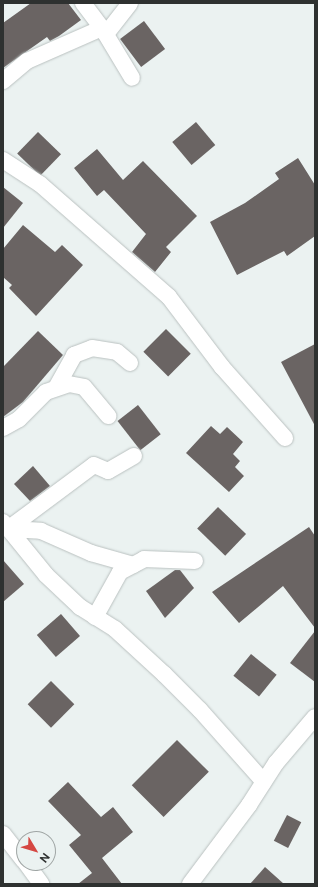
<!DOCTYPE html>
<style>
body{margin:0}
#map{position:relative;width:318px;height:887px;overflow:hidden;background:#ebf2f1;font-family:"Public Sans",sans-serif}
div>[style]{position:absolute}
.building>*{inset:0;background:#6a6463;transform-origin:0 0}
.roads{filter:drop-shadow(0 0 1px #bac1c0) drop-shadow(0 0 1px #bac1c0)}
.street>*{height:16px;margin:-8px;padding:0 8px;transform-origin:8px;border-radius:8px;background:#fff}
span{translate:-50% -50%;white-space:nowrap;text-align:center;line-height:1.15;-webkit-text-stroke:4px #ebf2f1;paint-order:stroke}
.frame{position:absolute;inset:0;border:4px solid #2e3130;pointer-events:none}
.north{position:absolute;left:16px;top:831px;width:40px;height:40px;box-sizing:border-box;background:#ebf2f1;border:1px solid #9fa5a4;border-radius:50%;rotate:128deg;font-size:11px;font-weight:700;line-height:16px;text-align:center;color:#2e3130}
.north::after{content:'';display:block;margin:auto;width:14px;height:18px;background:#d54742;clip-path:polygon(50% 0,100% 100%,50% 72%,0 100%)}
</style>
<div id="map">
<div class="building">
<i style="clip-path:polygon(31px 3px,68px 3px,81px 20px,59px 36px,50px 41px,47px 37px,3px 68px,3px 23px)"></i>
<i style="left:144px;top:21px;width:35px;height:30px;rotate:53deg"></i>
<i style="left:196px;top:122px;width:30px;height:31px;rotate:50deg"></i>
<i style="left:38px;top:132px;width:32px;height:30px;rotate:44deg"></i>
<i style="clip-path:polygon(97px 149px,123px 180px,143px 161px,197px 216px,166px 247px,171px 252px,155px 272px,132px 252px,146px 234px,104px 190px,97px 196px,74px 168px)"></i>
<i style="clip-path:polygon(298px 158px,315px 185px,315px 236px,287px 256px,284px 251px,237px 275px,210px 222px,245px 203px,279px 179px,275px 173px)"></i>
<i style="clip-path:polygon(3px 187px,23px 203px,3px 228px)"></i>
<i style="clip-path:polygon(23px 225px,55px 252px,62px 245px,83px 265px,36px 316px,9px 288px,12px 285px,3px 277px,3px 249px)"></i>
<i style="left:166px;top:329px;width:35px;height:32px;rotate:45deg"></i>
<i style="clip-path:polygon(38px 331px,63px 355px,23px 402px,3px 417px,3px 367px)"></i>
<i style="clip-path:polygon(315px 344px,315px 426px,281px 362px)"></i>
<i style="left:138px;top:405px;width:37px;height:26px;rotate:52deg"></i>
<i style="clip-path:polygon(211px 426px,220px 434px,227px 427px,243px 442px,233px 454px,240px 461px,235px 467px,244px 476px,229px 492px,186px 453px)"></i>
<i style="clip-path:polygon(33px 466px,50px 486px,30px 501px,14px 484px)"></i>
<i style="left:218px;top:507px;width:39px;height:30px;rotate:44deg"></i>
<i style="clip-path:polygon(309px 527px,315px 536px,315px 628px,283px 586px,239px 623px,212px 592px)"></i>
<i style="clip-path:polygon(3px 560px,24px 584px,3px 602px)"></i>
<i style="clip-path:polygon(175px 570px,180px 570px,194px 588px,165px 618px,146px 591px)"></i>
<i style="left:61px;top:614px;width:29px;height:32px;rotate:49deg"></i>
<i style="clip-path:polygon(315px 631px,315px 682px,290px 663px)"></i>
<i style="left:251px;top:654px;width:33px;height:28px;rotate:39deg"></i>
<i style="left:51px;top:681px;width:33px;height:33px;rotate:45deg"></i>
<i style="left:177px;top:740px;width:45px;height:64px;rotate:45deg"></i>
<i style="clip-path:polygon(68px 782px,101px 817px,113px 807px,133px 832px,102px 858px,122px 884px,78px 884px,92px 873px,69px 845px,81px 835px,48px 801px)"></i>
<i style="left:287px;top:815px;width:16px;height:29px;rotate:27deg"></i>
<i style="clip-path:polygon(265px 867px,284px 884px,250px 884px)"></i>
</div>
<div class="roads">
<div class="street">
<i style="left:83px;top:3px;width:31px;rotate:53deg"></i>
<i style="left:102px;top:28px;width:58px;rotate:59deg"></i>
<i style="left:106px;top:34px;width:39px;rotate:-52deg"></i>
<i style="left:3px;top:81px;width:31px;rotate:-40deg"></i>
<i style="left:27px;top:61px;width:82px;rotate:-23.7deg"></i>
<i style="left:3px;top:160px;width:44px;rotate:33deg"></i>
<i style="left:40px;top:184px;width:171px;rotate:41.2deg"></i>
<i style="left:169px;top:297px;width:88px;rotate:52.9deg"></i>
<i style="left:222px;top:367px;width:95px;rotate:48.4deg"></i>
<i style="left:56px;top:388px;width:38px;rotate:-61deg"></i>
<i style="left:74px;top:355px;width:19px;rotate:-21deg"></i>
<i style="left:92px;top:348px;width:25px;rotate:9deg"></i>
<i style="left:117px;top:352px;width:17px;rotate:40deg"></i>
<i style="left:3px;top:428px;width:18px;rotate:-29deg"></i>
<i style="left:19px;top:419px;width:38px;rotate:-45deg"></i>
<i style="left:46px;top:392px;width:24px;rotate:-19deg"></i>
<i style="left:69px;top:384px;width:15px;rotate:11deg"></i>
<i style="left:84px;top:387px;width:38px;rotate:50deg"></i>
<i style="left:3px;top:522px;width:68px;rotate:50.9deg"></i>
<i style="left:46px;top:575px;width:47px;rotate:43.3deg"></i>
<i style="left:80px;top:607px;width:41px;rotate:32.2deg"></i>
<i style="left:115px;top:629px;width:67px;rotate:42.6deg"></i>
<i style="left:164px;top:674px;width:51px;rotate:45deg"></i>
<i style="left:200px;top:710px;width:96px;rotate:48.4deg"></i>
<i style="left:8px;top:529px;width:107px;rotate:-36.7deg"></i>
<i style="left:94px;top:465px;width:15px;rotate:23deg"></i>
<i style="left:108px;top:471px;width:30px;rotate:-30deg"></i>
<i style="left:8px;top:529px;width:33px;rotate:3deg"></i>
<i style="left:41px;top:531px;width:55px;rotate:23.7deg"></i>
<i style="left:91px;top:553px;width:44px;rotate:15.9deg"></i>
<i style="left:95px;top:617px;width:51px;rotate:-60.9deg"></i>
<i style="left:120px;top:572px;width:27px;rotate:-28deg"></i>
<i style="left:144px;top:559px;width:51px;rotate:2.2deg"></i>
<i style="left:3px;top:834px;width:34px;rotate:52deg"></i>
<i style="left:26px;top:863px;width:26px;rotate:54deg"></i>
<i style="left:190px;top:884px;width:99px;rotate:-53.2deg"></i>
<i style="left:249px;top:805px;width:50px;rotate:-57.3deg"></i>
<i style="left:276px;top:763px;width:60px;rotate:-49.7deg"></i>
</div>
</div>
<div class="frame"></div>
<div class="north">N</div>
</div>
